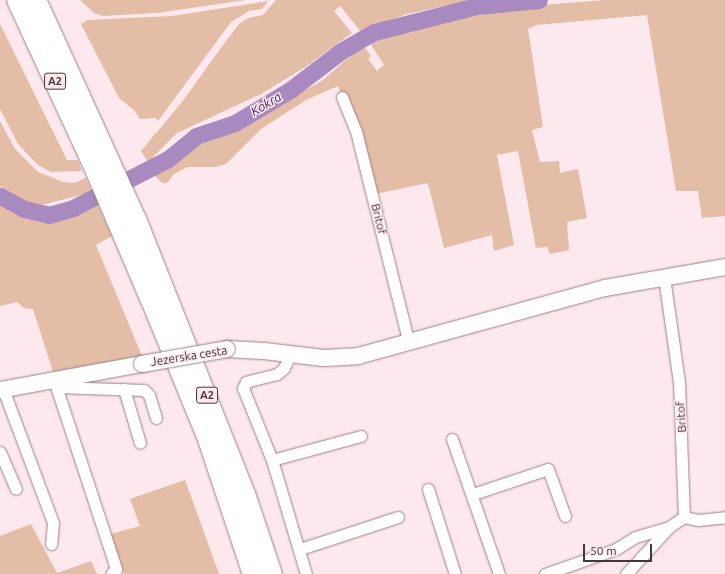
<!DOCTYPE html>
<style>
body{margin:0}
#map{position:relative;width:725px;height:574px;overflow:hidden;background:#fce8ed;font-family:Ubuntu,sans-serif}
div>[style]{position:absolute}
.green>*{inset:0;background:#e3bda5}
.river>*{height:17px;margin:-8.5px;padding:0 8.5px;transform-origin:8.5px;border-radius:8.5px;background:#a88ac0}
.roads{filter:drop-shadow(0 0 1px #9f828a) drop-shadow(0 0 1px #9f828a)}
.street>*{height:11px;margin:-5.5px;padding:0 5.5px;transform-origin:5.5px;border-radius:5.5px;background:#fff}
.secondary>*{height:16px;margin:-8px;padding:0 8px;transform-origin:8px;border-radius:8px;background:#fff}
.highway>*{height:20px;margin:-10px;padding:0 10px;transform-origin:10px;border-radius:10px;background:#fff}
.bridges{filter:drop-shadow(0 0 1px #9f828a) drop-shadow(0 0 1px #9f828a)}
.secondary-bridge>*{height:16px;margin:-8px;padding:0 8px;transform-origin:8px;border-radius:8px;background:#fff}
span{translate:-50% -50%;white-space:nowrap;text-align:center;line-height:1.15;-webkit-text-stroke:3px #fce8ed;paint-order:stroke}
.shield-label span{padding:1px 3px;background:#fce8ed;border:1px solid;border-radius:3px;-webkit-text-stroke-width:0}
.shield-label{font-size:11px;color:#43373a;font-weight:700}
.street-label{font-size:12px;color:#43373a}
.water-label{font-size:13px;color:#471f61;font-style:italic}
.scale{position:absolute;left:583px;top:544px;width:69px;height:18px;box-sizing:border-box;border:2px solid #43373a;border-top:0;padding-left:5px;font-size:12px;line-height:14px;white-space:nowrap;color:#43373a;-webkit-text-stroke:3px #fce8ed;paint-order:stroke}
</style>
<div id="map">
<div class="green">
<i style="clip-path:polygon(80px 0,246px 0,157px 13px,103px 16px,94px 13px)"></i>
<i style="clip-path:polygon(276px 0,473px 0,407px 14px,369px 28px,362px 33px,340px 6px,334px 11px,352px 33px,307px 66px,261px 94px,177px 133px,148px 162px,141px 151px,182px 102px,226px 41px,239px 24px,248px 18px,263px 15px)"></i>
<i style="clip-path:polygon(606px 0,725px 0,725px 216px,702px 218px,698px 191px,676px 191px,647px 15px,536px 25px,528px 29px,543px 127px,532px 130px,540px 162px,559px 161px,560px 173px,578px 169px,587px 218px,567px 222px,569px 250px,550px 254px,547px 247px,536px 248px,518px 151px,497px 155px,514px 245px,494px 251px,492px 235px,444px 248px,428px 183px,375px 194px,338px 86px,306px 100px,261px 129px,226px 164px,215px 167px,187px 167px,174px 174px,167px 183px,162px 183px,154px 175px,187px 151px,245px 124px,323px 80px,363px 45px,371px 56px,368px 59px,377px 71px,384px 65px,370px 43px,380px 35px,501px 8px)"></i>
<i style="clip-path:polygon(268px 1px,262px 9px,249px 11px,231px 22px,158px 121px,155px 118px,140px 119px,134px 110px,119px 98px,81px 24px,88px 20px,172px 16px)"></i>
<i style="clip-path:polygon(0 24px,67px 160px,78px 160px,82px 171px,51px 172px,38px 165px,18px 144px,0 109px)"></i>
<i style="clip-path:polygon(0 121px,15px 149px,38px 172px,63px 182px,74px 183px,86px 178px,92px 192px,42px 205px,24px 203px,9px 194px,0 186px)"></i>
<i style="clip-path:polygon(97px 203px,112px 236px,96px 245px,142px 356px,53px 372px,33px 309px,24px 308px,17px 302px,0 306px,0 204px,25px 217px,48px 220px,69px 217px)"></i>
<i style="clip-path:polygon(185px 480px,219px 574px,124px 574px,107px 535px,140px 526px,130px 499px)"></i>
<i style="clip-path:polygon(31px 524px,57px 573px,91px 561px,97px 574px,0 574px,0 536px)"></i>
</div>
<div class="river">
<i style="left:0;top:196px;width:27px;rotate:28deg"></i>
<i style="left:24px;top:209px;width:26px;rotate:13deg"></i>
<i style="left:49px;top:215px;width:25px;rotate:-16deg"></i>
<i style="left:73px;top:208px;width:107px;rotate:-27.3deg"></i>
<i style="left:168px;top:159px;width:36px;rotate:-39deg"></i>
<i style="left:196px;top:136px;width:41px;rotate:-18.4deg"></i>
<i style="left:235px;top:123px;width:64px;rotate:-31deg"></i>
<i style="left:290px;top:90px;width:64px;rotate:-37.4deg"></i>
<i style="left:341px;top:51px;width:38px;rotate:-30deg"></i>
<i style="left:374px;top:32px;width:106px;rotate:-14.2deg"></i>
<i style="left:477px;top:6px;width:62px;rotate:-5.5deg"></i>
</div>
<div class="roads">
<div class="street">
<i style="left:342px;top:97px;width:37px;rotate:68deg"></i>
<i style="left:356px;top:131px;width:219px;rotate:76deg"></i>
<i style="left:664px;top:277px;width:106px;rotate:81.9deg"></i>
<i style="left:679px;top:382px;width:135px;rotate:87.9deg"></i>
<i style="left:290px;top:355px;width:14px;rotate:115deg"></i>
<i style="left:284px;top:368px;width:9px;rotate:139deg"></i>
<i style="left:277px;top:374px;width:32px;rotate:166deg"></i>
<i style="left:246px;top:382px;width:7px;rotate:117deg"></i>
<i style="left:243px;top:388px;width:78px;rotate:68.1deg"></i>
<i style="left:272px;top:460px;width:119px;rotate:73.4deg"></i>
<i style="left:54px;top:380px;width:199px;rotate:71.8deg"></i>
<i style="left:116px;top:569px;width:6px;rotate:135deg"></i>
<i style="left:57px;top:387px;width:87px;rotate:2deg"></i>
<i style="left:144px;top:390px;width:7px;rotate:45deg"></i>
<i style="left:149px;top:395px;width:24px;rotate:73deg"></i>
<i style="left:3px;top:389px;width:143px;rotate:69.5deg"></i>
<i style="left:53px;top:523px;width:21px;rotate:95deg"></i>
<i style="left:124px;top:389px;width:56px;rotate:73.5deg"></i>
<i style="left:452px;top:439px;width:143px;rotate:70.8deg"></i>
<i style="left:0;top:452px;width:40px;rotate:66.6deg"></i>
<i style="left:272px;top:460px;width:92px;rotate:-15.1deg"></i>
<i style="left:428px;top:489px;width:89px;rotate:72.4deg"></i>
<i style="left:473px;top:494px;width:79px;rotate:-18.4deg"></i>
<i style="left:548px;top:469px;width:50px;rotate:70.1deg"></i>
<i style="left:684px;top:517px;width:14px;rotate:12deg"></i>
<i style="left:698px;top:520px;width:27px;rotate:-6deg"></i>
<i style="left:300px;top:549px;width:103px;rotate:-18.1deg"></i>
<i style="left:545px;top:574px;width:75px;rotate:-19.4deg"></i>
<i style="left:616px;top:549px;width:22px;rotate:-32deg"></i>
<i style="left:635px;top:537px;width:35px;rotate:-16deg"></i>
<i style="left:669px;top:527px;width:18px;rotate:-34deg"></i>
<i style="left:626px;top:574px;width:64px;rotate:-47.5deg"></i>
</div>
<div class="secondary">
<i style="left:227px;top:349px;width:37px;rotate:3deg"></i>
<i style="left:264px;top:351px;width:60px;rotate:6.7deg"></i>
<i style="left:324px;top:358px;width:34px;rotate:-3deg"></i>
<i style="left:358px;top:356px;width:256px;rotate:-15.4deg"></i>
<i style="left:605px;top:288px;width:122px;rotate:-9.9deg"></i>
<i style="left:0;top:390px;width:144px;rotate:-10.4deg"></i>
</div>
<div class="highway">
<i style="left:17px;top:0;width:179px;rotate:65.2deg"></i>
<i style="left:92px;top:162px;width:150px;rotate:66.9deg"></i>
<i style="left:151px;top:300px;width:150px;rotate:67.7deg"></i>
<i style="left:208px;top:439px;width:142px;rotate:71.6deg"></i>
<i style="left:36px;top:0;width:241px;rotate:65.5deg"></i>
<i style="left:136px;top:219px;width:296px;rotate:68.4deg"></i>
<i style="left:245px;top:494px;width:84px;rotate:71.4deg"></i>
</div>
</div>
<div class="bridges">
<div class="secondary-bridge">
<i style="left:142px;top:364px;width:86px;rotate:-10deg"></i>
</div>
</div>
<div class="shield-label">
<span style="left:55px;top:81px">A2</span>
<span style="left:207px;top:395px">A2</span>
</div>
<div class="street-label">
<span style="left:379px;top:219px;rotate:76deg">Britof</span>
<span style="left:189px;top:356px;rotate:-9deg">Jezerska cesta</span>
<span style="left:681px;top:417px;rotate:-94deg">Britof</span>
</div>
<div class="water-label">
<span style="left:266px;top:104px;rotate:-31deg">Kokra</span>
</div>
<div class="scale">50 m</div>
</div>
